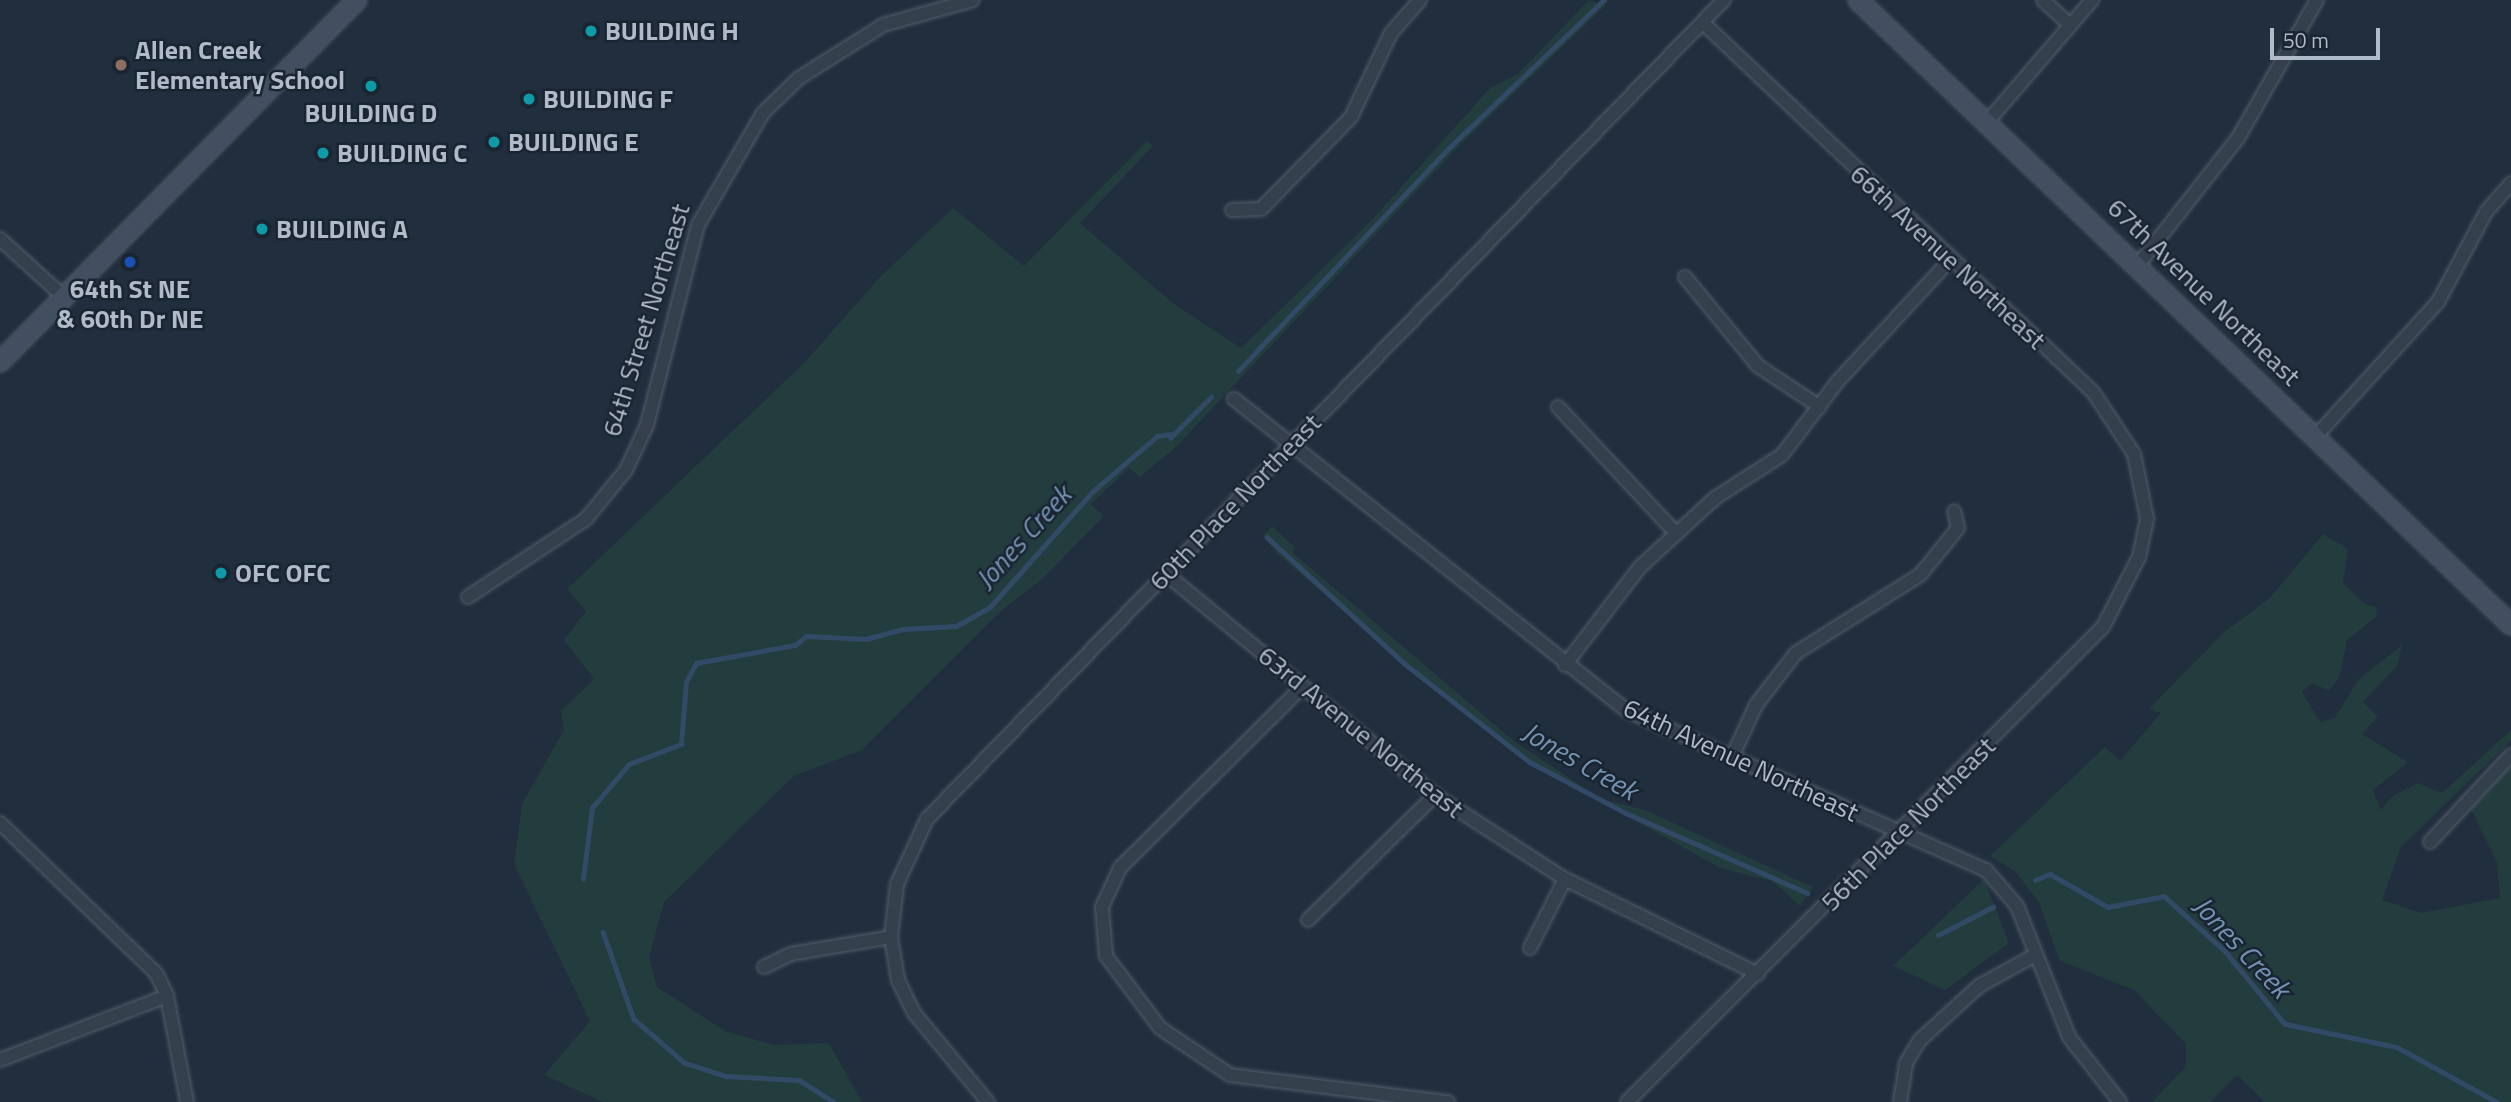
<!DOCTYPE html>
<style>
body{margin:0}
#map{position:relative;width:2511px;height:1102px;overflow:hidden;background:#212e3d;font-family:"Titillium Web",sans-serif}
div>[style]{position:absolute}
.green>*{inset:0;background:#233c3e}
.stream>*{height:4.5px;margin:-2.25px;padding:0 2.25px;transform-origin:2.25px;border-radius:2.25px;background:#334a66}
.roads{filter:drop-shadow(0 0 2px #535d6b) drop-shadow(0 0 2px #535d6b)}
.street>*{height:12px;margin:-6px;padding:0 6px;transform-origin:6px;border-radius:6px;background:#35404d}
.secondary>*{height:18px;margin:-9px;padding:0 9px;transform-origin:9px;border-radius:9px;background:#424f60}
.dots>*{width:19px;height:19px;translate:-50% -50%;box-sizing:border-box;border:4px solid #1a2532;border-radius:50%}
span{translate:-50% -50%;white-space:nowrap;text-align:center;line-height:1.15;-webkit-text-stroke:5px #1a2532;paint-order:stroke}
.poi-label{font-size:26px;color:#b0bac9;font-weight:700}
.left{translate:0 -50%;text-align:left}
.street-label{font-size:26px;color:#b0bac9}
.water-label{font-size:28px;color:#7592b3;font-style:italic}
.scale{position:absolute;left:2270px;top:28px;width:110px;height:32px;box-sizing:border-box;border:4px solid #b0bac9;border-top:0;padding-left:9px;font-size:21px;line-height:24px;white-space:nowrap;color:#b0bac9;-webkit-text-stroke:5px #1a2532;paint-order:stroke}
</style>
<div id="map">
<div class="green">
<i style="clip-path:polygon(1589px 0,1606px 5px,1456px 149px,1175px 448px,1140px 477px,1129px 468px,1091px 504px,1104px 516px,1040px 581px,1002px 610px,862px 750px,794px 776px,664px 902px,649px 957px,657px 987px,725px 1031px,774px 1045px,829px 1043px,862px 1102px,603px 1102px,544px 1075px,590px 1021px,514px 864px,522px 804px,564px 730px,561px 711px,594px 679px,564px 640px,586px 611px,567px 589px,805px 362px,880px 277px,953px 208px,1024px 266px,1147px 141px,1153px 146px,1080px 223px,1174px 304px,1241px 348px,1369px 223px,1490px 88px,1518px 74px)"></i>
<i style="clip-path:polygon(1272px 526px,1295px 547px,1293px 553px,1514px 741px,1601px 799px,1645px 810px,1813px 887px,1800px 906px,1772px 881px,1720px 868px,1512px 752px,1278px 555px,1263px 536px)"></i>
<i style="clip-path:polygon(2323px 534px,2348px 549px,2343px 583px,2365px 604px,2377px 607px,2376px 617px,2347px 640px,2340px 676px,2329px 691px,2312px 683px,2302px 692px,2320px 722px,2335px 718px,2358px 680px,2402px 645px,2397px 666px,2363px 702px,2378px 717px,2362px 734px,2408px 762px,2373px 790px,2381px 810px,2392px 796px,2418px 783px,2442px 793px,2511px 730px,2511px 741px,2401px 847px,2382px 900px,2421px 913px,2500px 898px,2497px 862px,2471px 809px,2511px 766px,2511px 1102px,2265px 1102px,2237px 1075px,2210px 1102px,2152px 1102px,2186px 1066px,2186px 1044px,2134px 990px,2060px 961px,2039px 903px,2016px 872px,1990px 856px,2105px 747px,2120px 761px,2161px 713px,2149px 709px,2223px 633px,2270px 598px)"></i>
<i style="clip-path:polygon(1984px 879px,2009px 943px,1945px 990px,1893px 966px)"></i>
</div>
<div class="stream">
<i style="left:1238px;top:371px;width:308px;rotate:-46.6deg"></i>
<i style="left:1450px;top:147px;width:213px;rotate:-43.7deg"></i>
<i style="left:1170px;top:438px;width:58px;rotate:-45deg"></i>
<i style="left:1267px;top:537px;width:186px;rotate:42.6deg"></i>
<i style="left:1404px;top:663px;width:160px;rotate:38.2deg"></i>
<i style="left:1530px;top:762px;width:109px;rotate:28deg"></i>
<i style="left:1626px;top:813px;width:198px;rotate:23.8deg"></i>
<i style="left:583px;top:879px;width:72px;rotate:-82.8deg"></i>
<i style="left:592px;top:808px;width:57px;rotate:-49.9deg"></i>
<i style="left:629px;top:764px;width:56px;rotate:-21deg"></i>
<i style="left:681px;top:744px;width:62px;rotate:-85.4deg"></i>
<i style="left:686px;top:682px;width:21px;rotate:-62deg"></i>
<i style="left:696px;top:663px;width:101px;rotate:-10.3deg"></i>
<i style="left:795px;top:645px;width:14px;rotate:-39deg"></i>
<i style="left:806px;top:636px;width:60px;rotate:2.9deg"></i>
<i style="left:866px;top:639px;width:38px;rotate:-15deg"></i>
<i style="left:903px;top:629px;width:53px;rotate:-3.2deg"></i>
<i style="left:956px;top:626px;width:39px;rotate:-29deg"></i>
<i style="left:990px;top:607px;width:154px;rotate:-48.4deg"></i>
<i style="left:1092px;top:492px;width:86px;rotate:-40.7deg"></i>
<i style="left:1157px;top:436px;width:14px;rotate:-8deg"></i>
<i style="left:2035px;top:880px;width:16px;rotate:-22deg"></i>
<i style="left:2050px;top:874px;width:67px;rotate:29.6deg"></i>
<i style="left:2108px;top:907px;width:57px;rotate:-11.1deg"></i>
<i style="left:2164px;top:896px;width:82px;rotate:42deg"></i>
<i style="left:2225px;top:951px;width:94px;rotate:50.6deg"></i>
<i style="left:2285px;top:1024px;width:114px;rotate:11.6deg"></i>
<i style="left:2397px;top:1047px;width:114px;rotate:28.8deg"></i>
<i style="left:603px;top:932px;width:92px;rotate:70.4deg"></i>
<i style="left:634px;top:1019px;width:67px;rotate:40.8deg"></i>
<i style="left:685px;top:1063px;width:43px;rotate:17.6deg"></i>
<i style="left:726px;top:1076px;width:73px;rotate:3.1deg"></i>
<i style="left:799px;top:1080px;width:41px;rotate:32.2deg"></i>
<i style="left:1938px;top:935px;width:62px;rotate:-27deg"></i>
</div>
<div class="roads">
<div class="street">
<i style="left:2043px;top:0;width:35px;rotate:43deg"></i>
<i style="left:1988px;top:121px;width:160px;rotate:-49.3deg"></i>
<i style="left:1232px;top:210px;width:29px;rotate:-2deg"></i>
<i style="left:1261px;top:209px;width:129px;rotate:-45.6deg"></i>
<i style="left:1351px;top:117px;width:93px;rotate:-64.5deg"></i>
<i style="left:1391px;top:33px;width:44px;rotate:-48.7deg"></i>
<i style="left:0;top:239px;width:88px;rotate:42.2deg"></i>
<i style="left:2138px;top:265px;width:162px;rotate:-51.8deg"></i>
<i style="left:2238px;top:138px;width:159px;rotate:-60.2deg"></i>
<i style="left:1685px;top:277px;width:115px;rotate:50.6deg"></i>
<i style="left:1758px;top:366px;width:74px;rotate:33.5deg"></i>
<i style="left:1234px;top:399px;width:500px;rotate:38.43deg"></i>
<i style="left:1626px;top:710px;width:394px;rotate:24deg"></i>
<i style="left:1986px;top:870px;width:48px;rotate:49.3deg"></i>
<i style="left:2017px;top:906px;width:141px;rotate:68.3deg"></i>
<i style="left:2069px;top:1037px;width:83px;rotate:51.9deg"></i>
<i style="left:1558px;top:407px;width:170px;rotate:46.9deg"></i>
<i style="left:2316px;top:436px;width:181px;rotate:-47.7deg"></i>
<i style="left:2438px;top:302px;width:102px;rotate:-61.9deg"></i>
<i style="left:2486px;top:212px;width:38px;rotate:-49deg"></i>
<i style="left:1166px;top:574px;width:348px;rotate:39.4deg"></i>
<i style="left:1435px;top:795px;width:155px;rotate:32.9deg"></i>
<i style="left:1565px;top:879px;width:215px;rotate:26.2deg"></i>
<i style="left:468px;top:597px;width:141px;rotate:-33.5deg"></i>
<i style="left:586px;top:519px;width:63px;rotate:-50.8deg"></i>
<i style="left:626px;top:470px;width:50px;rotate:-65deg"></i>
<i style="left:647px;top:425px;width:206px;rotate:-75.7deg"></i>
<i style="left:698px;top:225px;width:129px;rotate:-59.9deg"></i>
<i style="left:763px;top:113px;width:50px;rotate:-44.2deg"></i>
<i style="left:799px;top:78px;width:99px;rotate:-32.2deg"></i>
<i style="left:883px;top:25px;width:93px;rotate:-15.5deg"></i>
<i style="left:1565px;top:665px;width:123px;rotate:-52.6deg"></i>
<i style="left:1640px;top:567px;width:102px;rotate:-42.6deg"></i>
<i style="left:1715px;top:498px;width:80px;rotate:-32.7deg"></i>
<i style="left:1782px;top:455px;width:93px;rotate:-52.9deg"></i>
<i style="left:1838px;top:381px;width:165px;rotate:-47.2deg"></i>
<i style="left:1302px;top:687px;width:257px;rotate:135.2deg"></i>
<i style="left:1120px;top:868px;width:43px;rotate:114.8deg"></i>
<i style="left:1102px;top:907px;width:49px;rotate:85.3deg"></i>
<i style="left:1106px;top:956px;width:90px;rotate:53.1deg"></i>
<i style="left:1160px;top:1028px;width:84px;rotate:33.9deg"></i>
<i style="left:1230px;top:1075px;width:220px;rotate:7.1deg"></i>
<i style="left:1732px;top:757px;width:57px;rotate:-65.2deg"></i>
<i style="left:1756px;top:705px;width:66px;rotate:-52.4deg"></i>
<i style="left:1796px;top:653px;width:146px;rotate:-32.2deg"></i>
<i style="left:1920px;top:575px;width:60px;rotate:-51deg"></i>
<i style="left:1958px;top:528px;width:17px;rotate:-103deg"></i>
<i style="left:0;top:823px;width:216px;rotate:43.9deg"></i>
<i style="left:156px;top:973px;width:25px;rotate:64deg"></i>
<i style="left:167px;top:996px;width:108px;rotate:79.3deg"></i>
<i style="left:2430px;top:842px;width:119px;rotate:-47deg"></i>
<i style="left:1308px;top:920px;width:178px;rotate:-44.5deg"></i>
<i style="left:891px;top:937px;width:44px;rotate:80.8deg"></i>
<i style="left:898px;top:980px;width:37px;rotate:64deg"></i>
<i style="left:914px;top:1013px;width:116px;rotate:50.3deg"></i>
<i style="left:1530px;top:948px;width:77px;rotate:-63.1deg"></i>
<i style="left:764px;top:967px;width:30px;rotate:-26deg"></i>
<i style="left:791px;top:954px;width:101px;rotate:-9.6deg"></i>
<i style="left:891px;top:937px;width:53px;rotate:-83.5deg"></i>
<i style="left:897px;top:884px;width:72px;rotate:-65.2deg"></i>
<i style="left:927px;top:819px;width:1143px;rotate:-45.78deg"></i>
<i style="left:0;top:1060px;width:179px;rotate:-21deg"></i>
<i style="left:1627px;top:1102px;width:672px;rotate:-44.94deg"></i>
<i style="left:2103px;top:627px;width:79px;rotate:-62.8deg"></i>
<i style="left:2139px;top:557px;width:39px;rotate:-78deg"></i>
<i style="left:2147px;top:519px;width:66px;rotate:-101.3deg"></i>
<i style="left:2134px;top:454px;width:74px;rotate:-123.5deg"></i>
<i style="left:2093px;top:392px;width:538px;rotate:-136.58deg"></i>
<i style="left:1900px;top:1102px;width:39px;rotate:-81deg"></i>
<i style="left:1906px;top:1063px;width:27px;rotate:-59deg"></i>
<i style="left:1920px;top:1040px;width:80px;rotate:-42.5deg"></i>
<i style="left:1979px;top:986px;width:64px;rotate:-29deg"></i>
</div>
<div class="secondary">
<i style="left:1858px;top:0;width:904px;rotate:43.74deg"></i>
<i style="left:0;top:362px;width:508px;rotate:-45.4deg"></i>
</div>
</div>
<div class="dots">
<i style="left:591px;top:31px;background:#0f9aa8"></i>
<i style="left:121px;top:65px;background:#8d6e63"></i>
<i style="left:371px;top:86px;background:#0f9aa8"></i>
<i style="left:529px;top:99px;background:#0f9aa8"></i>
<i style="left:494px;top:142px;background:#0f9aa8"></i>
<i style="left:323px;top:153px;background:#0f9aa8"></i>
<i style="left:262px;top:229px;background:#0f9aa8"></i>
<i style="left:130px;top:262px;background:#1a4fb4"></i>
<i style="left:221px;top:573px;background:#0f9aa8"></i>
</div>
<div class="poi-label">
<span class="left" style="left:605px;top:31px">BUILDING H</span>
<span class="left" style="left:135px;top:65px">Allen Creek<br>Elementary School</span>
<span class="left" style="left:543px;top:99px">BUILDING F</span>
<span style="left:371px;top:113px">BUILDING D</span>
<span class="left" style="left:508px;top:142px">BUILDING E</span>
<span class="left" style="left:337px;top:153px">BUILDING C</span>
<span class="left" style="left:276px;top:229px">BUILDING A</span>
<span style="left:130px;top:304px">64th St NE<br>&amp; 60th Dr NE</span>
<span class="left" style="left:235px;top:573px">OFC OFC</span>
</div>
<div class="street-label">
<span style="left:1948px;top:257px;rotate:43deg">66th Avenue Northeast</span>
<span style="left:2204px;top:292px;rotate:44deg">67th Avenue Northeast</span>
<span style="left:646px;top:320px;rotate:-73deg">64th Street Northeast</span>
<span style="left:1235px;top:502px;rotate:-46deg">60th Place Northeast</span>
<span style="left:1361px;top:732px;rotate:39deg">63rd Avenue Northeast</span>
<span style="left:1741px;top:760px;rotate:25deg">64th Avenue Northeast</span>
<span style="left:1908px;top:824px;rotate:-45deg">56th Place Northeast</span>
</div>
<div class="water-label">
<span style="left:1023px;top:537px;rotate:-48deg">Jones Creek</span>
<span style="left:1580px;top:761px;rotate:30deg">Jones Creek</span>
<span style="left:2242px;top:947px;rotate:47deg">Jones Creek</span>
</div>
<div class="scale">50 m</div>
</div>
